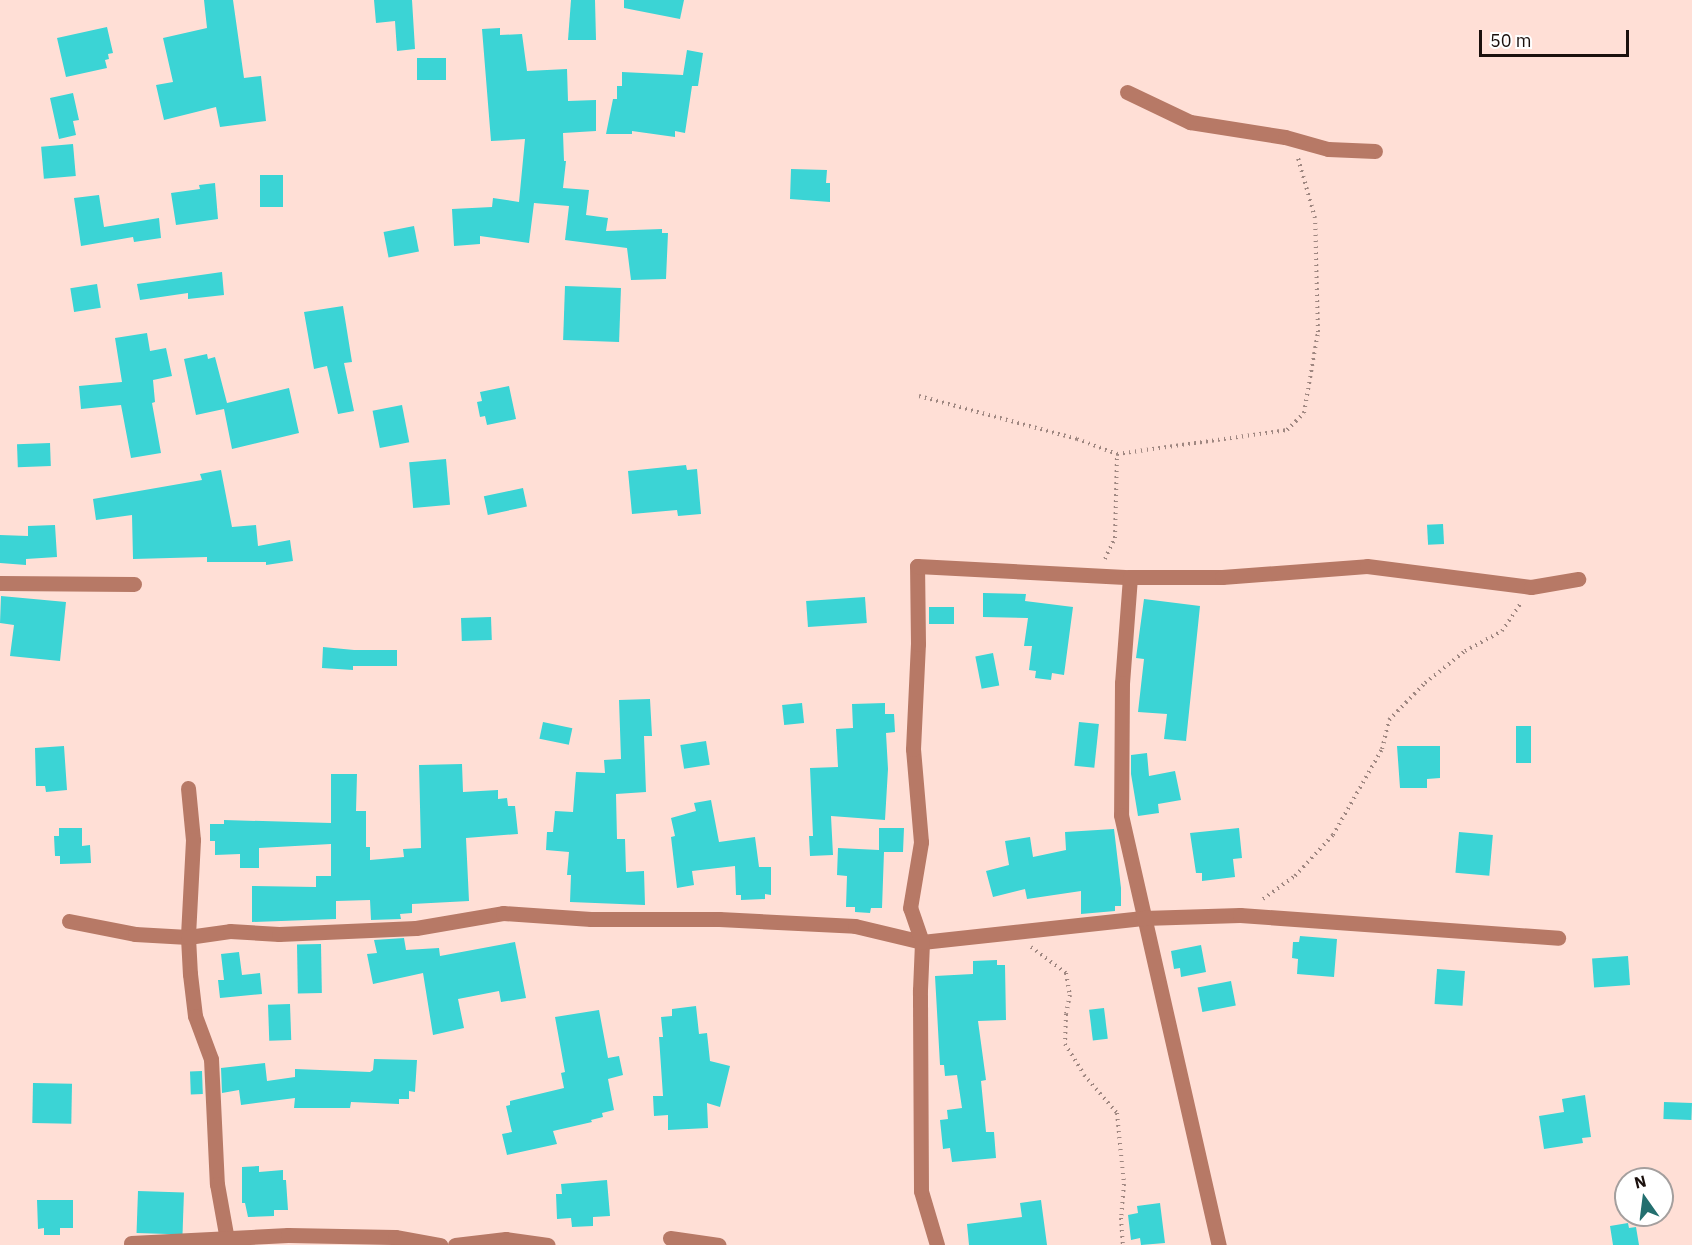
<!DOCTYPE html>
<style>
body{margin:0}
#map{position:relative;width:1692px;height:1245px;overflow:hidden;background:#ffdfd6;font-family:"IBM Plex Sans",sans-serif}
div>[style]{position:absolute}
.building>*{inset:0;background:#3bd4d5;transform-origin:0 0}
.path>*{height:4px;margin-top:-2px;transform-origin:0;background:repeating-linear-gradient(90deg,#9f8781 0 1.5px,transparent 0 6px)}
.minor>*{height:15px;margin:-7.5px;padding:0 7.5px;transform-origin:7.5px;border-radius:7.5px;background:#b77966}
span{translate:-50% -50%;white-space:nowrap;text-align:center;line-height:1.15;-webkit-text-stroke:4.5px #fff;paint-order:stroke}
.north{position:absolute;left:1614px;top:1167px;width:60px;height:60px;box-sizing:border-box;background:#fff;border:2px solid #a49f9e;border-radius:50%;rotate:346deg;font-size:16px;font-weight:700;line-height:24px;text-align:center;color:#1b100d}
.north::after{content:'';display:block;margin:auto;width:21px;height:27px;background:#236f6f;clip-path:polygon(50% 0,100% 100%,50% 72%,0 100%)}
.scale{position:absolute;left:1479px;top:30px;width:150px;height:27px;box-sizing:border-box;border:3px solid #1b100d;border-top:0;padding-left:8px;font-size:18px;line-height:21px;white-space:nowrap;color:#1b100d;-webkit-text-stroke:4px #fff;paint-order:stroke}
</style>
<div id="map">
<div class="building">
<i style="clip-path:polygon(204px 0,233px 0,244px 78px,261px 76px,266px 121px,220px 127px,216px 107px,164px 120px,156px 85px,173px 82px,163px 38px,207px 28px)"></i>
<i style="clip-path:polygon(374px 0,412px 0,415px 49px,397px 51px,395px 21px,376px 23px)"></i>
<i style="clip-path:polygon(571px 0,595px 0,596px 40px,568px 40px)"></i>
<i style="clip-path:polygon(624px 0,684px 0,680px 19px,624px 8px)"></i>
<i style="clip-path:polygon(107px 27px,113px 53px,108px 54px,109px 59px,105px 60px,107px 68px,66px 77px,57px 38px)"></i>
<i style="clip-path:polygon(500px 28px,500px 35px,522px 34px,527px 71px,567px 69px,568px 101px,596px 100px,596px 131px,563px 133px,564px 161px,566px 161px,563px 188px,589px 190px,586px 215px,608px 218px,606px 231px,662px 229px,662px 233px,668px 233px,666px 279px,631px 280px,627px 248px,565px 240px,569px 206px,534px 203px,529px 243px,480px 236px,480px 244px,454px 246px,452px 209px,492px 207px,493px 198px,519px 202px,525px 139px,491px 141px,482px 29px)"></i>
<i style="clip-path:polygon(687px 50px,703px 53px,698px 86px,692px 86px,685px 133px,675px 131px,675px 137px,632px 131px,632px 134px,606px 134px,613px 99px,617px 99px,617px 86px,622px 86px,622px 72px,683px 75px)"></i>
<i style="left:417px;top:58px;width:29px;height:22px"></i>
<i style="clip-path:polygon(73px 93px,79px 120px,73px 121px,76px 135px,59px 139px,50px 98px)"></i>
<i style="left:73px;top:144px;width:32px;height:32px;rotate:85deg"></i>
<i style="clip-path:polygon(791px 169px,827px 170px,826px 183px,830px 183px,830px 202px,790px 199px)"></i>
<i style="left:283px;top:175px;width:32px;height:23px;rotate:90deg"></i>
<i style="clip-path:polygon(215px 183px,218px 219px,176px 225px,171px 193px,200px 189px,199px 185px)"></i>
<i style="clip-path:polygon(99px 195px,104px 227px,159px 218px,161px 238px,134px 242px,133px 237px,81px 246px,74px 198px)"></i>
<i style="left:414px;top:226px;width:26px;height:31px;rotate:79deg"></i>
<i style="clip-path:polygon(222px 272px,224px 295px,188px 299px,188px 293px,140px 300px,137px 284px)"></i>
<i style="left:97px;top:284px;width:24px;height:27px;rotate:81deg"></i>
<i style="left:565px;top:286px;width:56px;height:54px;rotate:2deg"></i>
<i style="clip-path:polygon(343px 306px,352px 362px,344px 363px,354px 411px,338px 414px,327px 366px,314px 369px,304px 312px)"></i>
<i style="clip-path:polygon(147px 333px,150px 351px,166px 348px,172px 376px,153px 380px,155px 402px,152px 403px,161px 453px,131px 458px,121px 405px,81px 409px,79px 386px,122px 382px,115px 338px)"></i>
<i style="clip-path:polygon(207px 354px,208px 359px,215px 357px,227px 403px,289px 388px,299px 433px,232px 449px,224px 409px,196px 415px,184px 359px)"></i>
<i style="clip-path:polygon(509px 386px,516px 419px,487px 425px,485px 416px,480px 417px,477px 402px,482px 401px,480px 392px)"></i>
<i style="left:402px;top:405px;width:38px;height:30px;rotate:79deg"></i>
<i style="left:50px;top:443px;width:23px;height:33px;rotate:88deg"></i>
<i style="left:446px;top:459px;width:46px;height:37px;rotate:85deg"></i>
<i style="clip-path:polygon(686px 465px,687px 470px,697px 469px,701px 514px,678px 516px,677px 510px,632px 514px,628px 471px)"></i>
<i style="clip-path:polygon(221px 470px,232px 527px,256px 525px,258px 546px,290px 540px,293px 561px,266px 565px,266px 562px,207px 562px,207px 557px,133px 559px,132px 515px,96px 520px,93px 499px,202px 480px,200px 474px)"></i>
<i style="left:523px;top:488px;width:19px;height:40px;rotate:78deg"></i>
<i style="left:1443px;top:524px;width:20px;height:16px;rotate:87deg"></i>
<i style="clip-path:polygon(55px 525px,57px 557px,26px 559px,26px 565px,0 563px,0 535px,28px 536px,28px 526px)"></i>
<i style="clip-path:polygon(983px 593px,1026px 594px,1025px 601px,1073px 607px,1064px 675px,1052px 673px,1051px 680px,1035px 678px,1036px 671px,1029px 670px,1032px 646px,1024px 646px,1028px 618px,983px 617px)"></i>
<i style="clip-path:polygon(1px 596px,66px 602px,60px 661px,10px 656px,14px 625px,0 623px)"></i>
<i style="left:865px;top:597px;width:26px;height:59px;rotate:86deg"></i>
<i style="clip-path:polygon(1144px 599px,1200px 606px,1186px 741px,1164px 739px,1167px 714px,1138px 712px,1144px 659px,1136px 658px)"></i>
<i style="left:929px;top:607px;width:25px;height:17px"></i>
<i style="left:491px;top:617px;width:23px;height:30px;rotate:88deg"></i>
<i style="clip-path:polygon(323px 647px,354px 650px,397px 650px,397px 666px,353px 666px,353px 670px,322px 668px)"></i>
<i style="left:993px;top:653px;width:33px;height:18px;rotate:79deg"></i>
<i style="clip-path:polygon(650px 699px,652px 736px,644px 736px,646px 792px,616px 794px,617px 839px,625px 839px,626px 872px,644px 871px,645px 905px,570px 902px,571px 875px,567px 875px,569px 852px,546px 850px,547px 832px,553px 832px,555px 811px,573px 812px,576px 772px,605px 773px,604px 760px,621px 759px,619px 700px)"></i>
<i style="left:802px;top:703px;width:20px;height:20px;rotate:84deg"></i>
<i style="clip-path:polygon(885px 703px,885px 714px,894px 714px,895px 732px,886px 733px,888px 769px,885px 820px,831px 816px,833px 855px,810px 856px,809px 836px,813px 836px,810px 768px,838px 767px,836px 729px,853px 728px,852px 704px)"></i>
<i style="left:543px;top:722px;width:30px;height:17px;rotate:12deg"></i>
<i style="left:1079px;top:722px;width:20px;height:44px;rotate:6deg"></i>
<i style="left:1516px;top:726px;width:15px;height:37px"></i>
<i style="left:706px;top:741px;width:24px;height:26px;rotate:81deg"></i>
<i style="clip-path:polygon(64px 746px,67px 790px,46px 792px,45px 786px,36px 786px,35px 748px)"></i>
<i style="clip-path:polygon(1397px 746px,1440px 746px,1440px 778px,1427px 779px,1427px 788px,1400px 788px)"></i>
<i style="clip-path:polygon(1147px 753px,1149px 776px,1175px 771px,1181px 800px,1158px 804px,1159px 813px,1138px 816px,1131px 774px,1131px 755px)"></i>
<i style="clip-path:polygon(462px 764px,463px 792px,498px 790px,498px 799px,507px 798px,508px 806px,515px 806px,518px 834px,466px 838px,469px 901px,412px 904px,412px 913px,400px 914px,401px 919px,371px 920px,370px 900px,336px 901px,336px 919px,252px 922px,252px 886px,316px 887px,316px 876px,331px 876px,331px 844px,259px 848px,259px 868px,240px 868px,240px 854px,215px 855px,215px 841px,210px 841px,210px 824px,224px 824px,224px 820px,331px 823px,331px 774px,357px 774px,356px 811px,366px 811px,366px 847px,370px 847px,370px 860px,404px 857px,403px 849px,421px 848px,419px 765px)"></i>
<i style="clip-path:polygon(711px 800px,719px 842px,755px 837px,759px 867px,771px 867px,771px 895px,765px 894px,765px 899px,741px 900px,741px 895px,736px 895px,735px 866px,692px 871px,694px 885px,677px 888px,671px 837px,675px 836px,671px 818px,696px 811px,694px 803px)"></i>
<i style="clip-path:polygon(59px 828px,82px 828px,82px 846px,90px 845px,91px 863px,60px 864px,60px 856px,55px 856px,54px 836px,59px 836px)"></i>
<i style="clip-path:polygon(879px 828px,904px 828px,903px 852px,884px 852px,882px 908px,871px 908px,870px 913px,855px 912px,855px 907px,846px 907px,847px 876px,837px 875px,838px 848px,879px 850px)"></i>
<i style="clip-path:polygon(1239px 828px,1242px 858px,1233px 859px,1235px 877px,1202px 881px,1202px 873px,1196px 873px,1190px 833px)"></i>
<i style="clip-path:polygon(1114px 829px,1121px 888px,1121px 906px,1115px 906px,1115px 911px,1081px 914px,1081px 891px,1027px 899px,1025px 889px,993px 897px,986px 871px,1009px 865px,1005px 841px,1030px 837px,1033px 857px,1066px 850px,1065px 832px)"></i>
<i style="left:1459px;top:832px;width:34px;height:41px;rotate:5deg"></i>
<i style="clip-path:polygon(1300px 936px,1337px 939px,1334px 977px,1297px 974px,1298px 959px,1292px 958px,1293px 942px,1299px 942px)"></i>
<i style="clip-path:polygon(404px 938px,406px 950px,439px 948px,440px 956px,515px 942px,526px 998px,501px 1002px,499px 991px,458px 999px,464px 1028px,433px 1035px,423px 973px,373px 984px,367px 954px,377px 953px,374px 940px)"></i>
<i style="left:321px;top:944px;width:49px;height:24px;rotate:89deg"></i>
<i style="clip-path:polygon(1201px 945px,1206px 972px,1181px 977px,1180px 968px,1174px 969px,1171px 951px)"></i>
<i style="clip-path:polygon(239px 952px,242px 975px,260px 973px,262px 994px,220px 998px,218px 980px,224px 980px,221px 954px)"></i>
<i style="left:1628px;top:956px;width:29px;height:36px;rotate:86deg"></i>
<i style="clip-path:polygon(997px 960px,997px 965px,1005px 965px,1006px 1020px,978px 1021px,986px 1080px,981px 1081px,986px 1132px,994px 1132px,996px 1158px,952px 1162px,950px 1148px,943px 1149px,940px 1120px,948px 1119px,947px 1110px,962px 1108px,957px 1075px,945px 1076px,944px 1065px,940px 1065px,935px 976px,973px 974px,973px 961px)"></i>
<i style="left:1437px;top:969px;width:28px;height:35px;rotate:4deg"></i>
<i style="left:1231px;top:981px;width:25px;height:34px;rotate:79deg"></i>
<i style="left:290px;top:1004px;width:36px;height:22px;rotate:88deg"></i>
<i style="clip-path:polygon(696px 1006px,699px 1034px,707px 1033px,710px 1061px,730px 1066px,720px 1107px,707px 1103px,708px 1128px,668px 1130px,668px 1115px,654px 1116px,653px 1096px,663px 1096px,659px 1037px,663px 1037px,661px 1017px,672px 1016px,672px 1009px)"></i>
<i style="left:1104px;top:1008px;width:31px;height:15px;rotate:83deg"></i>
<i style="clip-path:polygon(599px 1010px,608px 1058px,619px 1056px,623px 1075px,608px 1079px,614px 1110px,602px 1113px,603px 1117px,591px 1120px,592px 1122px,553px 1131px,557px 1144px,507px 1155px,502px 1134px,512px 1132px,506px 1106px,510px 1105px,510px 1101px,564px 1088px,561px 1073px,565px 1072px,555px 1017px)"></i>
<i style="clip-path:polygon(374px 1059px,417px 1060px,415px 1092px,409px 1091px,409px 1099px,399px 1099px,399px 1104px,351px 1102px,350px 1108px,294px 1108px,295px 1098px,241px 1105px,239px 1090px,222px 1093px,221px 1068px,265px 1063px,267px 1081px,295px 1077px,295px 1069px,370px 1072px,373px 1070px)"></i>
<i style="left:202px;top:1071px;width:23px;height:12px;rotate:88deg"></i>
<i style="left:33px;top:1083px;width:39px;height:40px;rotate:1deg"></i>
<i style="clip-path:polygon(1585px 1095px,1591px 1137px,1582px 1138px,1583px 1143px,1544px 1149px,1539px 1116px,1564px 1112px,1562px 1099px)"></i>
<i style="left:1664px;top:1102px;width:28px;height:17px;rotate:2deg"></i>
<i style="clip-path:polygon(259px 1166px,259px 1172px,283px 1170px,283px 1180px,286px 1180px,288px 1210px,274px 1210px,274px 1216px,248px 1217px,245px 1203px,242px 1203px,242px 1167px)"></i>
<i style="clip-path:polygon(607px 1180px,610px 1216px,593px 1217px,593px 1226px,572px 1227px,571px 1218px,557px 1219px,556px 1194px,562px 1194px,561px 1184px)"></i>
<i style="left:138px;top:1191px;width:46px;height:42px;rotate:2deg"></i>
<i style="clip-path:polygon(37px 1200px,73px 1200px,73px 1228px,60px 1228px,60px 1235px,44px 1235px,44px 1228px,38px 1229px)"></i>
<i style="clip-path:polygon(1041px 1200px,1047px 1245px,969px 1245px,967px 1224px,1022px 1217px,1020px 1203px)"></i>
<i style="clip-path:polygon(1160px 1203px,1165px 1243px,1141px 1245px,1140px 1238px,1131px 1240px,1128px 1215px,1138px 1213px,1137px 1206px)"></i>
<i style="clip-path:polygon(1628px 1223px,1629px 1228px,1636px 1227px,1639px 1245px,1613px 1245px,1610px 1226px)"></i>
</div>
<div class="path">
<i style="left:919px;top:396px;width:164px;rotate:15.2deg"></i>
<i style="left:1077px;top:439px;width:43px;rotate:20.6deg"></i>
<i style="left:1105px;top:559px;width:23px;rotate:-65deg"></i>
<i style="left:1115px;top:538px;width:84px;rotate:-88.6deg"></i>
<i style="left:1117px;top:454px;width:172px;rotate:-8deg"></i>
<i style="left:1287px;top:430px;width:24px;rotate:-45deg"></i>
<i style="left:1304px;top:413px;width:82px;rotate:-80.2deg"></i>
<i style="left:1318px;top:332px;width:114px;rotate:-91.5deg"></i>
<i style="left:1315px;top:218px;width:62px;rotate:-105.8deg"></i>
<i style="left:1263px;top:899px;width:39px;rotate:-36deg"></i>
<i style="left:1295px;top:876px;width:56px;rotate:-47.2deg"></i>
<i style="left:1333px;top:835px;width:99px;rotate:-60.3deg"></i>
<i style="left:1382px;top:749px;width:30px;rotate:-76deg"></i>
<i style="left:1389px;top:720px;width:52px;rotate:-45.8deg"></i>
<i style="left:1425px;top:683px;width:51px;rotate:-38.7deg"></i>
<i style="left:1465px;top:651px;width:42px;rotate:-28.4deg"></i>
<i style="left:1502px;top:631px;width:34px;rotate:-56deg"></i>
<i style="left:1031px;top:947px;width:44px;rotate:36.6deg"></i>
<i style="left:1066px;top:973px;width:22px;rotate:80deg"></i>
<i style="left:1070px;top:995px;width:19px;rotate:102deg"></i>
<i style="left:1066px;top:1014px;width:30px;rotate:92deg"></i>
<i style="left:1065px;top:1044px;width:36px;rotate:58deg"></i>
<i style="left:1084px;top:1075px;width:50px;rotate:49deg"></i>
<i style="left:1117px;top:1113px;width:71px;rotate:84.4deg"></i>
<i style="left:1124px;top:1184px;width:34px;rotate:95deg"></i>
<i style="left:1121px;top:1218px;width:27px;rotate:86deg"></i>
</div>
<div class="minor">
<i style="left:1127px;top:92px;width:70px;rotate:25.5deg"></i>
<i style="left:1190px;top:122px;width:96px;rotate:9deg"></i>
<i style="left:1285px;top:137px;width:45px;rotate:15.6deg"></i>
<i style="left:1328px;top:149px;width:47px;rotate:2.4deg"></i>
<i style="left:1130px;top:577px;width:106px;rotate:94.3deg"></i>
<i style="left:1122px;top:683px;width:132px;rotate:90.4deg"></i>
<i style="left:1121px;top:815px;width:441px;rotate:77.2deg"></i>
<i style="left:0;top:583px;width:134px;rotate:0.4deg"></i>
<i style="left:188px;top:788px;width:52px;rotate:84.5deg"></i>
<i style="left:193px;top:840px;width:97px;rotate:93deg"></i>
<i style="left:188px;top:937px;width:37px;rotate:87deg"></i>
<i style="left:190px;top:974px;width:42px;rotate:83.2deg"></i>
<i style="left:195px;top:1016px;width:46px;rotate:69.6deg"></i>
<i style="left:211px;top:1059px;width:125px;rotate:87.3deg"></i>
<i style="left:217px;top:1184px;width:62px;rotate:79.8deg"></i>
<i style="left:69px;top:921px;width:67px;rotate:11.1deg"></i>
<i style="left:135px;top:934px;width:53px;rotate:3.2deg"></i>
<i style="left:188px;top:937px;width:42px;rotate:-8.1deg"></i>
<i style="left:230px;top:931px;width:49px;rotate:3.5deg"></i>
<i style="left:279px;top:934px;width:137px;rotate:-2.5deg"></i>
<i style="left:416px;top:928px;width:88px;rotate:-9.8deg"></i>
<i style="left:503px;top:913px;width:88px;rotate:3.9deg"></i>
<i style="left:591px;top:919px;width:128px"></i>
<i style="left:719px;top:919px;width:136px;rotate:2.9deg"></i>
<i style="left:855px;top:926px;width:69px;rotate:13.4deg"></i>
<i style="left:922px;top:942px;width:222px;rotate:-6.2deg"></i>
<i style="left:1143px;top:918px;width:97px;rotate:-1.8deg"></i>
<i style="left:1240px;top:915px;width:319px;rotate:4.1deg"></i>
<i style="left:670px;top:1238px;width:49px;rotate:8.1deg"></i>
<i style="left:131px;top:1243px;width:157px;rotate:-2.9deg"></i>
<i style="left:288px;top:1235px;width:107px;rotate:1.1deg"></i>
<i style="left:395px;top:1237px;width:46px;rotate:10.1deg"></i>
<i style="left:455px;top:1245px;width:51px;rotate:-6.7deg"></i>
<i style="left:506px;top:1239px;width:42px;rotate:8.1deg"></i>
<i style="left:937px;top:1245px;width:56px;rotate:-106.5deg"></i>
<i style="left:921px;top:1191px;width:201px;rotate:-90.3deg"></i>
<i style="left:920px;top:990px;width:48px;rotate:-87.6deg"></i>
<i style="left:922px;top:942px;width:36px;rotate:-109deg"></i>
<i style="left:910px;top:908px;width:67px;rotate:-80.5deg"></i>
<i style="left:921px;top:842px;width:93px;rotate:-94.9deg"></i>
<i style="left:913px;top:749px;width:105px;rotate:-87.3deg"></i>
<i style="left:918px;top:644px;width:78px;rotate:-90.7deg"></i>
<i style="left:917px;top:566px;width:213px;rotate:3deg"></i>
<i style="left:1130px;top:577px;width:92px"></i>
<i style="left:1222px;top:577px;width:145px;rotate:-4.3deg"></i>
<i style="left:1367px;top:566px;width:165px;rotate:7.3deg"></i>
<i style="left:1531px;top:587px;width:48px;rotate:-9.7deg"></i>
</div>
<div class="north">N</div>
<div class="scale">50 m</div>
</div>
